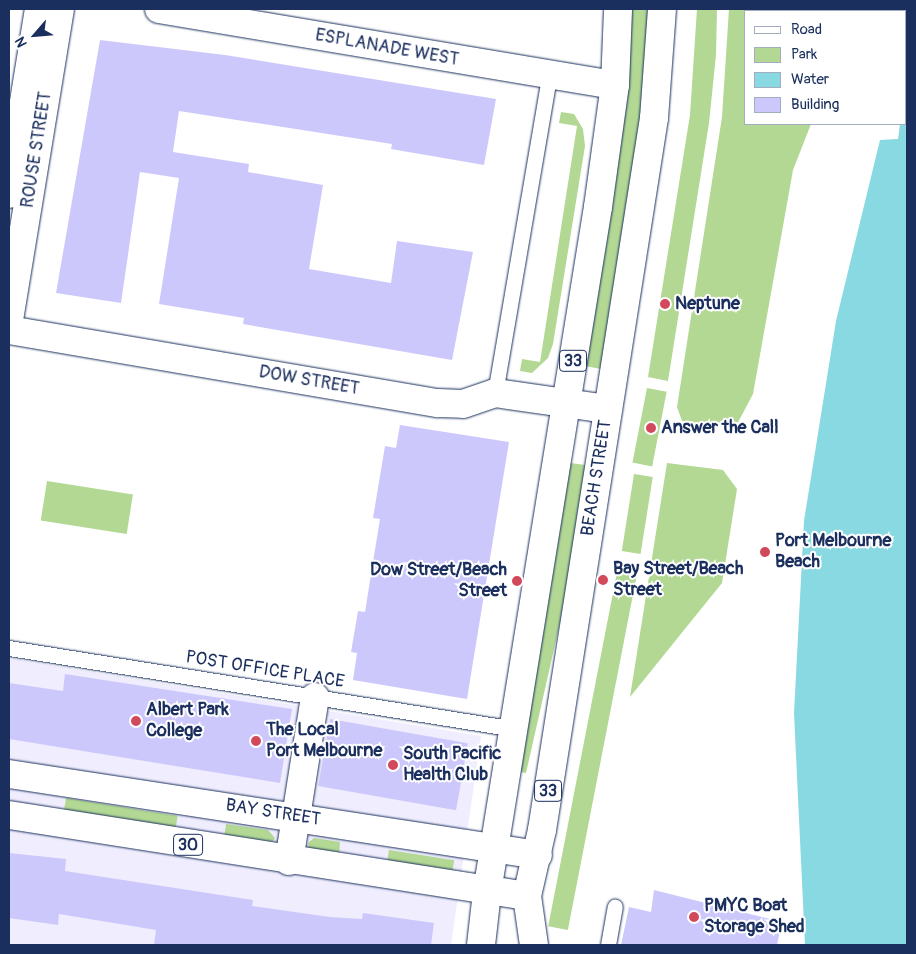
<!DOCTYPE html>
<style>
body{margin:0}
#map{position:relative;width:916px;height:954px;overflow:hidden;background:#fff;font-family:Pangolin,sans-serif}
div>[style]{position:absolute}
.built>*{inset:0;background:#f0eefe}
.green>*{inset:0;background:#b2d894;transform-origin:0 0}
.water>*{inset:0;background:#88d9e1}
.building>*{inset:0;background:#cdc8fb;transform-origin:0 0}
.roads{filter:drop-shadow(0 0 1px #1b2f5e) drop-shadow(0 0 1px #1b2f5e)}
.lane>*{height:15px;margin:-7.5px;padding:0 7.5px;transform-origin:7.5px;border-radius:7.5px;background:#fff}
.street>*{height:28px;margin:-14px;padding:0 14px;transform-origin:14px;border-radius:14px;background:#fff}
.secondary>*{height:28px;margin:-14px;padding:0 14px;transform-origin:14px;border-radius:14px;background:#fff}
.primary>*{height:28px;margin:-14px;padding:0 14px;transform-origin:14px;border-radius:14px;background:#fff}
.dots>*{width:14px;height:14px;translate:-50% -50%;box-sizing:border-box;border:2px solid #fff;border-radius:50%}
span{translate:-50% -50%;white-space:nowrap;text-align:center;line-height:1.15;-webkit-text-stroke:4px #fff;paint-order:stroke}
.shield-label span{padding:1px 4px;background:#fff;border:1px solid;border-radius:4px;-webkit-text-stroke-width:0}
.shield-label{font-size:16px;color:#1b2f5e;font-weight:700}
.street-label{font-size:18px;color:#1b2f5e}
.poi-label{font-size:18px;color:#1b2f5e;font-weight:700}
.left{translate:0 -50%;text-align:left}
.right{translate:-100% -50%;text-align:right}
.frame{position:absolute;inset:0;border:10px solid #1b2f5e;pointer-events:none}
.legend{position:absolute;left:744px;top:10px;width:162px;height:115px;box-sizing:border-box;background:#fff;border:1px solid #a4acbf;margin:0;padding:6px 9px;list-style:none;font-size:15px;color:#1b2f5e}
.legend li{display:flex;align-items:center;gap:10px;height:25px}
.legend b{width:25px;border:1px solid #a4acbf}
.north{position:absolute;left:10px;top:10px;width:50px;height:50px;-webkit-text-stroke:4px #fff;paint-order:stroke;rotate:243deg;font-size:14px;font-weight:700;line-height:20px;text-align:center;color:#1b2f5e}
.north::after{content:'';display:block;margin:auto;width:18px;height:22px;background:#1b2f5e;clip-path:polygon(50% 0,100% 100%,50% 72%,0 100%)}
</style>
<div id="map">
<div class="built">
<i style="clip-path:polygon(9px 658px,481px 736px,451px 945px,9px 945px)"></i>
</div>
<div class="green">
<i style="clip-path:polygon(632px 9px,649px 9px,644px 96px,601px 369px,585px 366px,626px 106px)"></i>
<i style="clip-path:polygon(697px 9px,717px 9px,716px 55px,709px 123px,668px 381px,648px 377px,690px 115px)"></i>
<i style="clip-path:polygon(729px 9px,844px 9px,745px 11px,745px 124px,811px 124px,793px 170px,753px 394px,735px 428px,682px 421px,677px 407px,722px 117px)"></i>
<i style="clip-path:polygon(561px 112px,574px 114px,583px 129px,585px 146px,553px 344px,548px 358px,532px 373px,520px 371px,522px 359px,540px 362px,577px 126px,559px 123px)"></i>
<i style="left:647px;top:388px;width:20px;height:76px;rotate:11deg"></i>
<i style="clip-path:polygon(570px 463px,586px 465px,564px 605px,526px 773px,520px 772px)"></i>
<i style="clip-path:polygon(667px 463px,723px 470px,737px 489px,722px 583px,630px 697px)"></i>
<i style="left:634px;top:474px;width:19px;height:78px;rotate:9deg"></i>
<i style="left:47px;top:481px;width:87px;height:40px;rotate:9deg"></i>
<i style="left:619px;top:562px;width:20px;height:371px;rotate:11deg"></i>
<i style="left:66px;top:798px;width:113px;height:14px;rotate:9deg"></i>
<i style="clip-path:polygon(226px 824px,268px 830px,275px 838px,272px 843px,224px 838px)"></i>
<i style="clip-path:polygon(314px 838px,340px 842px,339px 856px,309px 850px,308px 843px)"></i>
<i style="left:389px;top:850px;width:66px;height:14px;rotate:9deg"></i>
</div>
<div class="water">
<i style="clip-path:polygon(907px 69px,907px 945px,805px 945px,794px 713px,804px 521px,836px 321px,880px 140px,898px 139px,900px 124px,905px 124px)"></i>
</div>
<div class="building">
<i style="clip-path:polygon(100px 40px,225px 55px,496px 99px,484px 165px,391px 149px,392px 144px,179px 111px,173px 152px,249px 164px,248px 172px,323px 185px,309px 269px,391px 283px,397px 241px,473px 252px,452px 360px,243px 324px,244px 318px,159px 304px,179px 178px,140px 172px,121px 303px,56px 293px)"></i>
<i style="clip-path:polygon(400px 425px,509px 442px,467px 699px,353px 680px,357px 653px,351px 652px,358px 611px,365px 612px,372px 568px,380px 519px,373px 518px,385px 446px,396px 448px)"></i>
<i style="clip-path:polygon(65px 674px,292px 709px,280px 783px,9px 739px,9px 683px,63px 691px)"></i>
<i style="left:330px;top:719px;width:140px;height:68px;rotate:10deg"></i>
<i style="clip-path:polygon(9px 853px,66px 859px,65px 871px,253px 900px,252px 906px,330px 917px,362px 919px,363px 913px,434px 923px,431px 945px,154px 945px,156px 930px,59px 914px,58px 925px,9px 918px)"></i>
<i style="clip-path:polygon(654px 890px,782px 922px,777px 945px,621px 945px,629px 907px,651px 912px)"></i>
</div>
<div class="roads">
<div class="lane">
<i style="left:495px;top:393px;width:322px;rotate:-80.3deg"></i>
<i style="left:9px;top:648px;width:512px;rotate:9.09deg"></i>
<i style="left:608px;top:945px;width:39px;rotate:-80deg"></i>
</div>
<div class="street">
<i style="left:159px;top:9px;width:462px;rotate:9.5deg"></i>
<i style="left:9px;top:194px;width:187px;rotate:-80.8deg"></i>
<i style="left:9px;top:320px;width:315px;rotate:-80.7deg"></i>
<i style="left:9px;top:330px;width:435px;rotate:9.7deg"></i>
<i style="left:438px;top:403px;width:25px;rotate:2deg"></i>
<i style="left:463px;top:404px;width:34px;rotate:-19deg"></i>
<i style="left:495px;top:393px;width:114px;rotate:8.1deg"></i>
<i style="left:289px;top:861px;width:166px;rotate:-81deg"></i>
</div>
<div class="secondary">
<i style="left:527px;top:896px;width:49px;rotate:81.9deg"></i>
<i style="left:481px;top:945px;width:53px;rotate:-83.5deg"></i>
</div>
<div class="primary">
<i style="left:9px;top:774px;width:535px;rotate:8.71deg"></i>
<i style="left:9px;top:815px;width:524px;rotate:8.89deg"></i>
<i style="left:527px;top:896px;width:68px;rotate:-77.2deg"></i>
<i style="left:542px;top:830px;width:721px;rotate:-81.06deg"></i>
<i style="left:654px;top:118px;width:109px;rotate:-85.8deg"></i>
<i style="left:487px;top:892px;width:694px;rotate:-80.8deg"></i>
<i style="left:598px;top:207px;width:123px;rotate:-82.1deg"></i>
<i style="left:615px;top:85px;width:76px;rotate:-87.7deg"></i>
</div>
</div>
<div class="dots">
<i style="left:665px;top:304px;background:#d1495b"></i>
<i style="left:651px;top:428px;background:#d1495b"></i>
<i style="left:765px;top:552px;background:#d1495b"></i>
<i style="left:603px;top:580px;background:#d1495b"></i>
<i style="left:517px;top:581px;background:#d1495b"></i>
<i style="left:136px;top:721px;background:#d1495b"></i>
<i style="left:256px;top:741px;background:#d1495b"></i>
<i style="left:393px;top:765px;background:#d1495b"></i>
<i style="left:694px;top:917px;background:#d1495b"></i>
</div>
<div class="shield-label">
<span style="left:573px;top:361px">33</span>
<span style="left:548px;top:791px">33</span>
<span style="left:188px;top:845px">30</span>
</div>
<div class="street-label">
<span style="left:387px;top:48px;rotate:10deg">ESPLANADE WEST</span>
<span style="left:37px;top:150px;rotate:-81deg">ROUSE STREET</span>
<span style="left:309px;top:381px;rotate:10deg">DOW STREET</span>
<span style="left:597px;top:478px;rotate:-81deg">BEACH STREET</span>
<span style="left:265px;top:670px;rotate:9deg">POST OFFICE PLACE</span>
<span style="left:273px;top:813px;rotate:9deg">BAY STREET</span>
</div>
<div class="poi-label">
<span class="left" style="left:675px;top:304px">Neptune</span>
<span class="left" style="left:661px;top:428px">Answer the Call</span>
<span class="left" style="left:775px;top:552px">Port Melbourne<br>Beach</span>
<span class="left" style="left:613px;top:580px">Bay Street/Beach<br>Street</span>
<span class="right" style="left:507px;top:581px">Dow Street/Beach<br>Street</span>
<span class="left" style="left:146px;top:721px">Albert Park<br>College</span>
<span class="left" style="left:266px;top:741px">The Local<br>Port Melbourne</span>
<span class="left" style="left:403px;top:765px">South Pacific<br>Health Club</span>
<span class="left" style="left:704px;top:917px">PMYC Boat<br>Storage Shed</span>
</div>
<div class="frame"></div>
<ul class="legend">
<li><b style="height:6px;background:#fff"></b>Road</li>
<li><b style="height:14px;background:#b2d894"></b>Park</li>
<li><b style="height:14px;background:#88d9e1"></b>Water</li>
<li><b style="height:14px;background:#cdc8fb"></b>Building</li>
</ul>
<div class="north">N</div>
</div>
